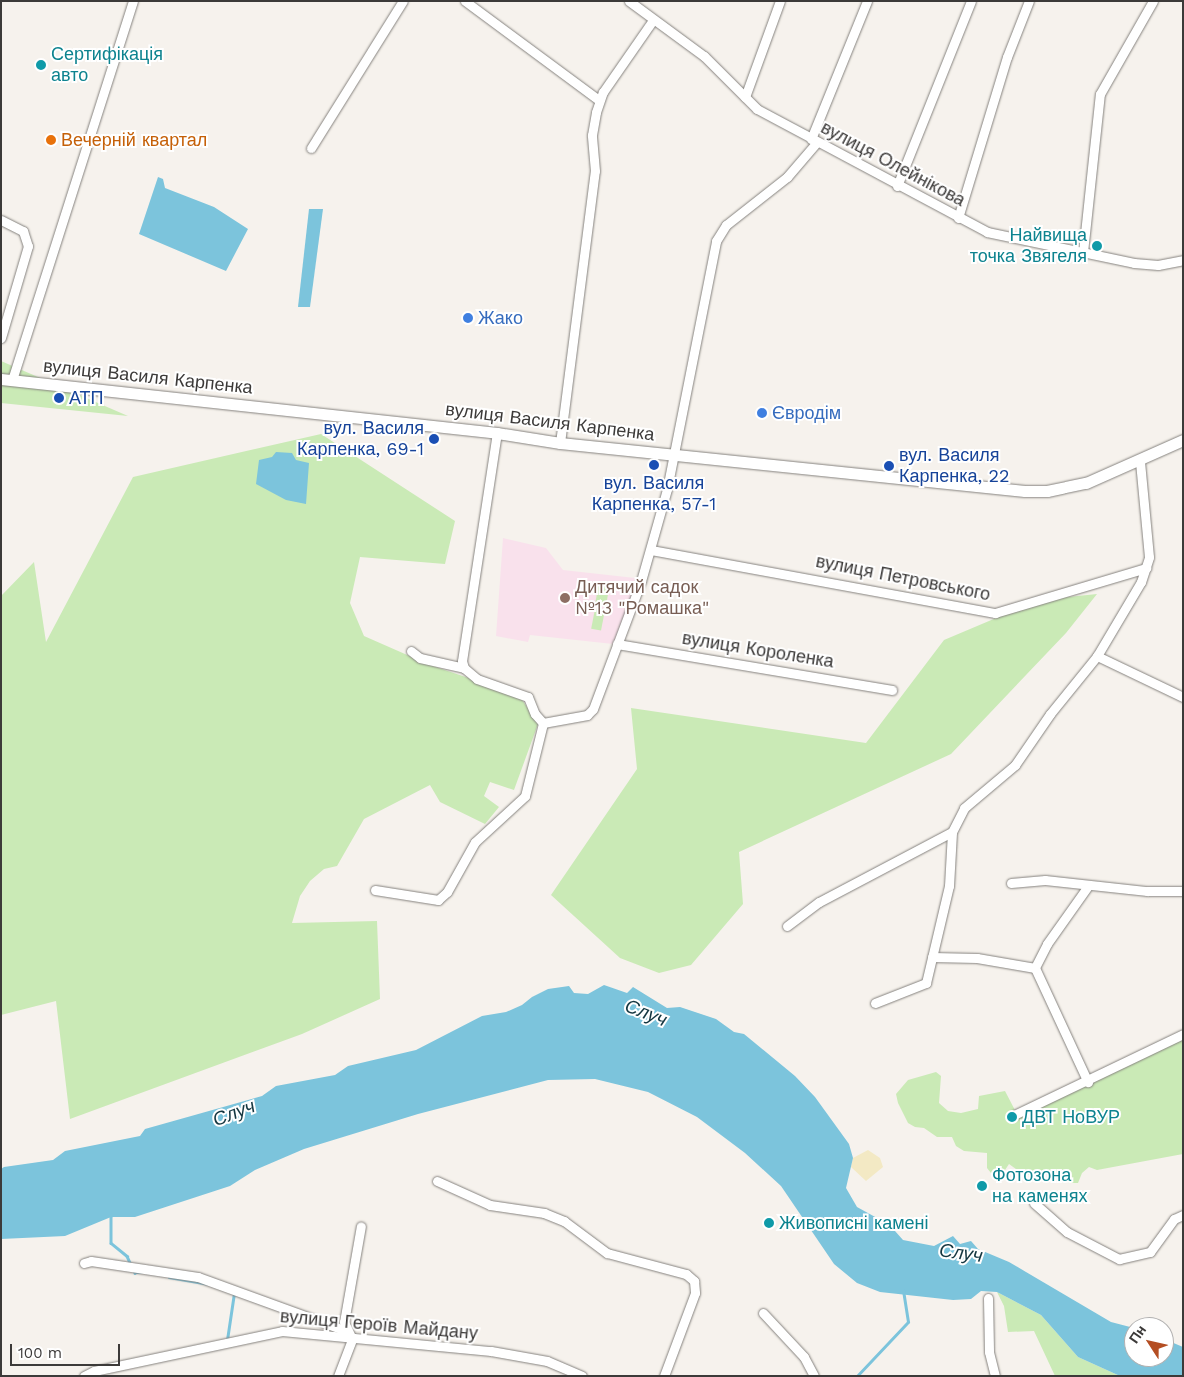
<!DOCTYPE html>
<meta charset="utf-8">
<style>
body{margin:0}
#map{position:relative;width:1184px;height:1377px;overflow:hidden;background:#f6f2ed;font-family:"Work Sans",sans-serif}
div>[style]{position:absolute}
.education>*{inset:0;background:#f9e1ec}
.green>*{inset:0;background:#caeab6;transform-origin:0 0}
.sand>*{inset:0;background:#f3e9c4}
.water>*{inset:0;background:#7cc4dc}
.stream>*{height:2.5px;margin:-1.25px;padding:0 1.25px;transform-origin:1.25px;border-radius:1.25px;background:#7cc4dc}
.roads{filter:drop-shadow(0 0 1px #85827e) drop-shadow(0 0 1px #85827e)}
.minor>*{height:9px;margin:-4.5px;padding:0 4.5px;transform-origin:4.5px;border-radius:4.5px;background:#fff}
.tertiary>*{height:11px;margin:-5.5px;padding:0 5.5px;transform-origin:5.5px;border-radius:5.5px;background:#fff}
.dots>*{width:14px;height:14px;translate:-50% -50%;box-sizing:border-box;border:2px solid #fff;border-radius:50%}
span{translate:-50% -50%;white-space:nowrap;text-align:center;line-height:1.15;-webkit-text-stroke:4px #fff;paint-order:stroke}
.culture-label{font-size:18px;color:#0d838f}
.left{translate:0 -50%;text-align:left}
.right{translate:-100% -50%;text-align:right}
.food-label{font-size:18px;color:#c56008}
.street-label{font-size:18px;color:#3c3a39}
.shop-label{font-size:18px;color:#366cbe}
.transit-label{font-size:18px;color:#164399}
.education-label{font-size:18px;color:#785e54}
.water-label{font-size:19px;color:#143741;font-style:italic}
.frame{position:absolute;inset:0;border:2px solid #3c3a39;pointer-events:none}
.north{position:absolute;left:1124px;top:1317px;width:50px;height:50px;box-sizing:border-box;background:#fff;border:1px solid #b1b0b0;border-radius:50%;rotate:305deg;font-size:14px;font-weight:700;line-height:20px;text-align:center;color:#3c3a39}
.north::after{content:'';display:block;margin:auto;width:18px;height:22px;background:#b44e23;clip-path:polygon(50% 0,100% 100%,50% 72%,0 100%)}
.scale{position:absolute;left:10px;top:1344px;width:110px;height:22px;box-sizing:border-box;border:2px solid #3c3a39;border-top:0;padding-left:6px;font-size:15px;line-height:18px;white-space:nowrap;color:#3c3a39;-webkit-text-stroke:4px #fff;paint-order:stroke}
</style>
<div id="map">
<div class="education">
<i style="clip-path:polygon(503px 538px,546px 548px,563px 570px,635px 578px,636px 585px,613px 644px,530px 635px,528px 642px,496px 636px)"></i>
</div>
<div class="green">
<i style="clip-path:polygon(1px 361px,128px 416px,1px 403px)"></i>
<i style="clip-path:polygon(321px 434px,455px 521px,445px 564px,360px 557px,350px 603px,364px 636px,430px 665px,519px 695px,538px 724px,514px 790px,490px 782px,484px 796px,499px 807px,485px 824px,440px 802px,430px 785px,364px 819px,337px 866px,324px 869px,310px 881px,300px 896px,292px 923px,377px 921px,380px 999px,302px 1034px,70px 1119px,56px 1001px,1px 1015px,1px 596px,34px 562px,46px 642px,133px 477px)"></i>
<i style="left:599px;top:582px;width:11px;height:21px;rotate:10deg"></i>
<i style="clip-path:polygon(1097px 594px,1066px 633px,951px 754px,739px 852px,743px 904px,691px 965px,659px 973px,620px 958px,551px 895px,637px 769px,631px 708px,866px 743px,944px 640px,1039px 600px)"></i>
<i style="left:595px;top:609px;width:10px;height:20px;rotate:11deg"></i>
<i style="clip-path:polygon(1183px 1036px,1183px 1154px,1097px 1170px,1089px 1167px,1082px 1173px,1078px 1183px,1069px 1183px,1057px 1174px,1024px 1175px,1009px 1164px,1003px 1173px,991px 1173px,987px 1168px,987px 1153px,964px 1151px,956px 1146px,952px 1137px,937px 1137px,924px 1128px,915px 1127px,908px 1123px,898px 1103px,896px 1094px,908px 1080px,936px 1072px,941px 1076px,939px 1103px,948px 1111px,961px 1113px,978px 1109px,979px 1096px,1005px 1091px,1019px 1118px)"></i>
<i style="clip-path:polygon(997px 1292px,1041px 1315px,1078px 1357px,1120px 1376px,1055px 1376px,1034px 1331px,1008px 1332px,1004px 1306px)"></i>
</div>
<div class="sand">
<i style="clip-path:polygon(868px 1150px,880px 1158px,883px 1167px,866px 1181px,851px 1167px,853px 1158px)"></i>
</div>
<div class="water">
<i style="clip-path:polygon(158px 177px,163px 179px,165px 188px,214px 207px,248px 229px,226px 271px,139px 234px)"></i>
<i style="clip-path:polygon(309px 209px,323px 209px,310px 307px,298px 307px)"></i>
<i style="clip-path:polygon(276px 452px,292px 453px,296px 460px,309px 463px,306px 504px,286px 500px,256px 484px,259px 460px,272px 457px)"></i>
<i style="clip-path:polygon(604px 985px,627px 993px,633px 987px,667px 1008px,680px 1007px,716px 1019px,734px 1032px,744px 1034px,795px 1076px,815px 1097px,849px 1144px,853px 1158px,846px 1188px,857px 1207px,877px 1218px,890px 1218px,895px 1231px,903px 1240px,934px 1246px,953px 1236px,960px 1244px,971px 1241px,978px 1249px,1009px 1262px,1111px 1322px,1134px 1328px,1134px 1357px,1164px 1357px,1164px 1339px,1183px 1347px,1183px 1376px,1120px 1376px,1078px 1357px,1041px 1315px,997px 1292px,981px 1291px,971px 1299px,953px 1300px,880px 1292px,857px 1283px,834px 1264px,781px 1186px,745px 1153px,697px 1117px,648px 1092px,595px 1079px,548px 1080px,418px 1114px,304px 1149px,255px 1170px,230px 1186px,135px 1217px,111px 1217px,65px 1236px,1px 1239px,1px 1169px,4px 1167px,53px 1160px,65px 1151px,140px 1136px,145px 1129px,262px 1096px,276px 1086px,335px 1075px,348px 1066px,416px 1050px,482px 1016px,506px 1012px,522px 1005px,532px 997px,548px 989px,569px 986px,574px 993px,588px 994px)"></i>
</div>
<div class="stream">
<i style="left:111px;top:1217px;width:26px;rotate:90deg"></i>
<i style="left:111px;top:1243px;width:21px;rotate:39deg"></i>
<i style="left:127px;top:1256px;width:10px;rotate:66deg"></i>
<i style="left:134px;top:1270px;width:3px;rotate:72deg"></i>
<i style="left:135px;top:1273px;width:11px"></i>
<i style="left:169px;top:1277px;width:39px;rotate:10deg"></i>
<i style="left:227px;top:1340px;width:48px;rotate:-81.5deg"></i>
<i style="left:857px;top:1376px;width:74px;rotate:-46.6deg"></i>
<i style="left:908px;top:1322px;width:31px;rotate:-99deg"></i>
</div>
<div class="roads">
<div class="minor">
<i style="left:465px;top:1px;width:167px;rotate:36.5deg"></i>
<i style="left:629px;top:1px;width:93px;rotate:36.3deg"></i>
<i style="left:704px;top:56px;width:75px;rotate:45deg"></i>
<i style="left:757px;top:109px;width:261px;rotate:28.1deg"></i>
<i style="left:987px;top:232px;width:150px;rotate:11.9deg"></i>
<i style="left:1134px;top:263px;width:24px;rotate:5deg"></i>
<i style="left:1158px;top:265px;width:25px;rotate:-11deg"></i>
<i style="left:745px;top:97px;width:102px;rotate:-70deg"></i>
<i style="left:811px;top:139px;width:149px;rotate:-67.9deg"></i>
<i style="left:311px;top:148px;width:173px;rotate:-58deg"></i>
<i style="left:897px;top:186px;width:199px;rotate:-68.2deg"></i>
<i style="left:958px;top:218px;width:168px;rotate:-73.1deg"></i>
<i style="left:1007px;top:57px;width:60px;rotate:-68.6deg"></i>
<i style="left:1px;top:220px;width:25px;rotate:27deg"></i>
<i style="left:23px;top:231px;width:16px;rotate:72deg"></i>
<i style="left:28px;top:246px;width:96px;rotate:106.4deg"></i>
<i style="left:1083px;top:252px;width:159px;rotate:-83.9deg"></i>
<i style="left:1100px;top:94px;width:107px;rotate:-60.3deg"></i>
<i style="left:12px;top:380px;width:398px;rotate:-72.3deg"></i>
<i style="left:560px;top:443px;width:274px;rotate:-82.7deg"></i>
<i style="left:595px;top:171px;width:36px;rotate:-95deg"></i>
<i style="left:592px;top:135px;width:23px;rotate:-80deg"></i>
<i style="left:596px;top:112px;width:21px;rotate:-71deg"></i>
<i style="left:603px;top:92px;width:88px;rotate:-55.2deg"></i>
<i style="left:651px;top:550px;width:350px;rotate:10.4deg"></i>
<i style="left:995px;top:613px;width:158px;rotate:-16.6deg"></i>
<i style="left:617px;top:644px;width:279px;rotate:9.5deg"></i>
<i style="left:411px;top:651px;width:11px;rotate:38deg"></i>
<i style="left:420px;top:658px;width:45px;rotate:12.8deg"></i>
<i style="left:464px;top:668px;width:7px;rotate:-106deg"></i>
<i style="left:462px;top:661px;width:231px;rotate:-81.3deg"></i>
<i style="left:1097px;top:656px;width:95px;rotate:25.5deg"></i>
<i style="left:464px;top:668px;width:17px;rotate:40deg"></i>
<i style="left:477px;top:679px;width:54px;rotate:19.4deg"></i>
<i style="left:528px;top:697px;width:18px;rotate:68deg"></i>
<i style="left:535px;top:714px;width:12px;rotate:48deg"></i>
<i style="left:1011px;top:883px;width:34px;rotate:-5deg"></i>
<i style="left:1045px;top:880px;width:103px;rotate:6.2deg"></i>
<i style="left:1147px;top:891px;width:36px"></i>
<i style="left:1088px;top:886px;width:71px;rotate:125.3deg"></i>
<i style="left:1047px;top:944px;width:27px;rotate:117deg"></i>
<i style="left:1035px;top:968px;width:126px;rotate:65.1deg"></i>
<i style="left:375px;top:890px;width:64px;rotate:9deg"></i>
<i style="left:438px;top:900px;width:12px;rotate:-42deg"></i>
<i style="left:447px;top:892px;width:57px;rotate:-60.8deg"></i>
<i style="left:475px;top:842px;width:68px;rotate:-42.6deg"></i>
<i style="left:525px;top:796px;width:75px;rotate:-76.1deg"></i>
<i style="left:543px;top:723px;width:45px;rotate:-10.3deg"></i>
<i style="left:587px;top:715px;width:8px;rotate:-45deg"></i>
<i style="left:593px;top:709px;width:137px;rotate:-69.4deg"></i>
<i style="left:641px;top:581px;width:96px;rotate:-74.2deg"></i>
<i style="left:667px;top:489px;width:253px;rotate:-78.8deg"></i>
<i style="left:716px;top:241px;width:19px;rotate:-58deg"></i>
<i style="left:726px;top:225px;width:78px;rotate:-38.2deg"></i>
<i style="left:787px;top:177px;width:46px;rotate:-49.4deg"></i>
<i style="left:787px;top:926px;width:40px;rotate:-37deg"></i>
<i style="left:819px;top:902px;width:150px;rotate:-27.8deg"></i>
<i style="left:932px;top:957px;width:45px;rotate:1.3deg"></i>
<i style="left:977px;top:958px;width:59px;rotate:9.8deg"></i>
<i style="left:875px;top:1003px;width:55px;rotate:-21.4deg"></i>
<i style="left:926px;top:983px;width:100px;rotate:-76.7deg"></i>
<i style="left:949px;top:886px;width:54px;rotate:-86.8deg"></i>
<i style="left:952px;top:832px;width:27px;rotate:-63deg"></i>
<i style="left:964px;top:808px;width:67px;rotate:-40.1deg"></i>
<i style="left:1015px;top:765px;width:62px;rotate:-55.5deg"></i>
<i style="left:1050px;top:714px;width:75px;rotate:-51deg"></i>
<i style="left:1097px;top:656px;width:86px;rotate:-59.3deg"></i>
<i style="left:1141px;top:582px;width:26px;rotate:-72deg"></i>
<i style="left:1149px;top:557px;width:96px;rotate:-95.4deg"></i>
<i style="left:1014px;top:1115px;width:187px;rotate:-25.6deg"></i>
<i style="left:437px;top:1181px;width:58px;rotate:24.4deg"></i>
<i style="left:490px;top:1205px;width:55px;rotate:8.4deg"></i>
<i style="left:544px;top:1213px;width:22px;rotate:22deg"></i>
<i style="left:564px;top:1221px;width:54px;rotate:36.7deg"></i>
<i style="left:607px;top:1253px;width:82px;rotate:14.9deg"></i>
<i style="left:686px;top:1274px;width:11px;rotate:41deg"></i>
<i style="left:694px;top:1281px;width:12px;rotate:85deg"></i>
<i style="left:695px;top:1293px;width:89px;rotate:110.5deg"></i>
<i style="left:1034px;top:1203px;width:44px;rotate:41.3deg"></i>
<i style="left:1067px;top:1232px;width:59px;rotate:27.4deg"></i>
<i style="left:1119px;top:1259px;width:32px;rotate:-13deg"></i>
<i style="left:1150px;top:1252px;width:41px;rotate:-54deg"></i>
<i style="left:1174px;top:1219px;width:10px;rotate:-24deg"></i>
<i style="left:84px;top:1263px;width:7px;rotate:-16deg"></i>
<i style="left:91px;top:1261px;width:108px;rotate:8.5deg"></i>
<i style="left:198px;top:1277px;width:158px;rotate:20deg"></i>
<i style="left:988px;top:1298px;width:54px;rotate:88.9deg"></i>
<i style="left:989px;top:1352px;width:25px;rotate:76deg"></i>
<i style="left:763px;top:1313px;width:60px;rotate:47deg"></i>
<i style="left:804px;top:1357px;width:21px;rotate:62deg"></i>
<i style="left:84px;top:1376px;width:11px;rotate:-27deg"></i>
<i style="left:94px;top:1371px;width:192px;rotate:-12deg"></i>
<i style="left:282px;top:1331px;width:210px;rotate:5.5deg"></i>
<i style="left:491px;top:1351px;width:57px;rotate:10.1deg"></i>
<i style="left:547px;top:1361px;width:38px;rotate:23deg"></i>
<i style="left:338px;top:1376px;width:40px;rotate:-69deg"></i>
<i style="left:352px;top:1339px;width:19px;rotate:-115deg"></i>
<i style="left:344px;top:1322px;width:97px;rotate:-80deg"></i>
</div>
<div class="tertiary">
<i style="left:1px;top:379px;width:499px;rotate:6.2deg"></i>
<i style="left:497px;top:433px;width:64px;rotate:9deg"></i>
<i style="left:560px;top:443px;width:467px;rotate:5.9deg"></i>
<i style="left:1025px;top:491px;width:22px"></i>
<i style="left:1047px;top:491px;width:40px;rotate:-12deg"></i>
<i style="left:1086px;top:483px;width:106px;rotate:-23.9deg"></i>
</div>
</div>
<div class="dots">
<i style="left:41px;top:65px;background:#0f9aa8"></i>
<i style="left:51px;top:140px;background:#e8710a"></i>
<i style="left:1097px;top:246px;background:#0f9aa8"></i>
<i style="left:468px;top:318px;background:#3f7fe0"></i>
<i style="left:59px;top:398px;background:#1a4fb4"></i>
<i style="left:762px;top:413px;background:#3f7fe0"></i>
<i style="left:434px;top:439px;background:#1a4fb4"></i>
<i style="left:654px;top:465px;background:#1a4fb4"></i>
<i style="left:889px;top:466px;background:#1a4fb4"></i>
<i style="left:565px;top:598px;background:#8d6e63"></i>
<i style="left:1012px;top:1117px;background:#0f9aa8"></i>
<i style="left:982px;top:1186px;background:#0f9aa8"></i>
<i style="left:769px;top:1223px;background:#0f9aa8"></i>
</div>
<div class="culture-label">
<span class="left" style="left:51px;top:65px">Сертифікація<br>авто</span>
<span class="right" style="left:1087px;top:246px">Найвища<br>точка Звягеля</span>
<span class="left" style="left:1022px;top:1117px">ДВТ НоВУР</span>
<span class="left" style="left:992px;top:1186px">Фотозона<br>на каменях</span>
<span class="left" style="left:779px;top:1223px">Живописні камені</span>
</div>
<div class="food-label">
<span class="left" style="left:61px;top:140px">Вечерній квартал</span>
</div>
<div class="street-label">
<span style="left:893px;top:164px;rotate:28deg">вулиця Олейнікова</span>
<span style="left:148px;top:377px;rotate:6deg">вулиця Василя Карпенка</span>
<span style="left:550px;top:422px;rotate:7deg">вулиця Василя Карпенка</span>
<span style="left:903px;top:578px;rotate:11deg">вулиця Петровського</span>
<span style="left:758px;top:650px;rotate:9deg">вулиця Короленка</span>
<span style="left:379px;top:1325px;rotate:5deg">вулиця Героїв Майдану</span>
</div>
<div class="shop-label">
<span class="left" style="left:478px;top:318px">Жако</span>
<span class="left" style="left:772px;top:413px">Євродім</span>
</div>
<div class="transit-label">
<span class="left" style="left:69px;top:398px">АТП</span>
<span class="right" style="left:424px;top:439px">вул. Василя<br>Карпенка, 69-1</span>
<span class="left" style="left:899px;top:466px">вул. Василя<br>Карпенка, 22</span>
<span style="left:654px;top:494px">вул. Василя<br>Карпенка, 57-1</span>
</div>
<div class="education-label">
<span class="left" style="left:575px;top:598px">Дитячий садок<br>№13 "Ромашка"</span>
</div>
<div class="water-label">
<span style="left:646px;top:1013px;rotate:22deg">Случ</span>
<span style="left:234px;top:1113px;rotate:-21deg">Случ</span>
<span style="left:961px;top:1253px;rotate:8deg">Случ</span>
</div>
<div class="frame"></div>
<div class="north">Пн</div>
<div class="scale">100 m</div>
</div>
